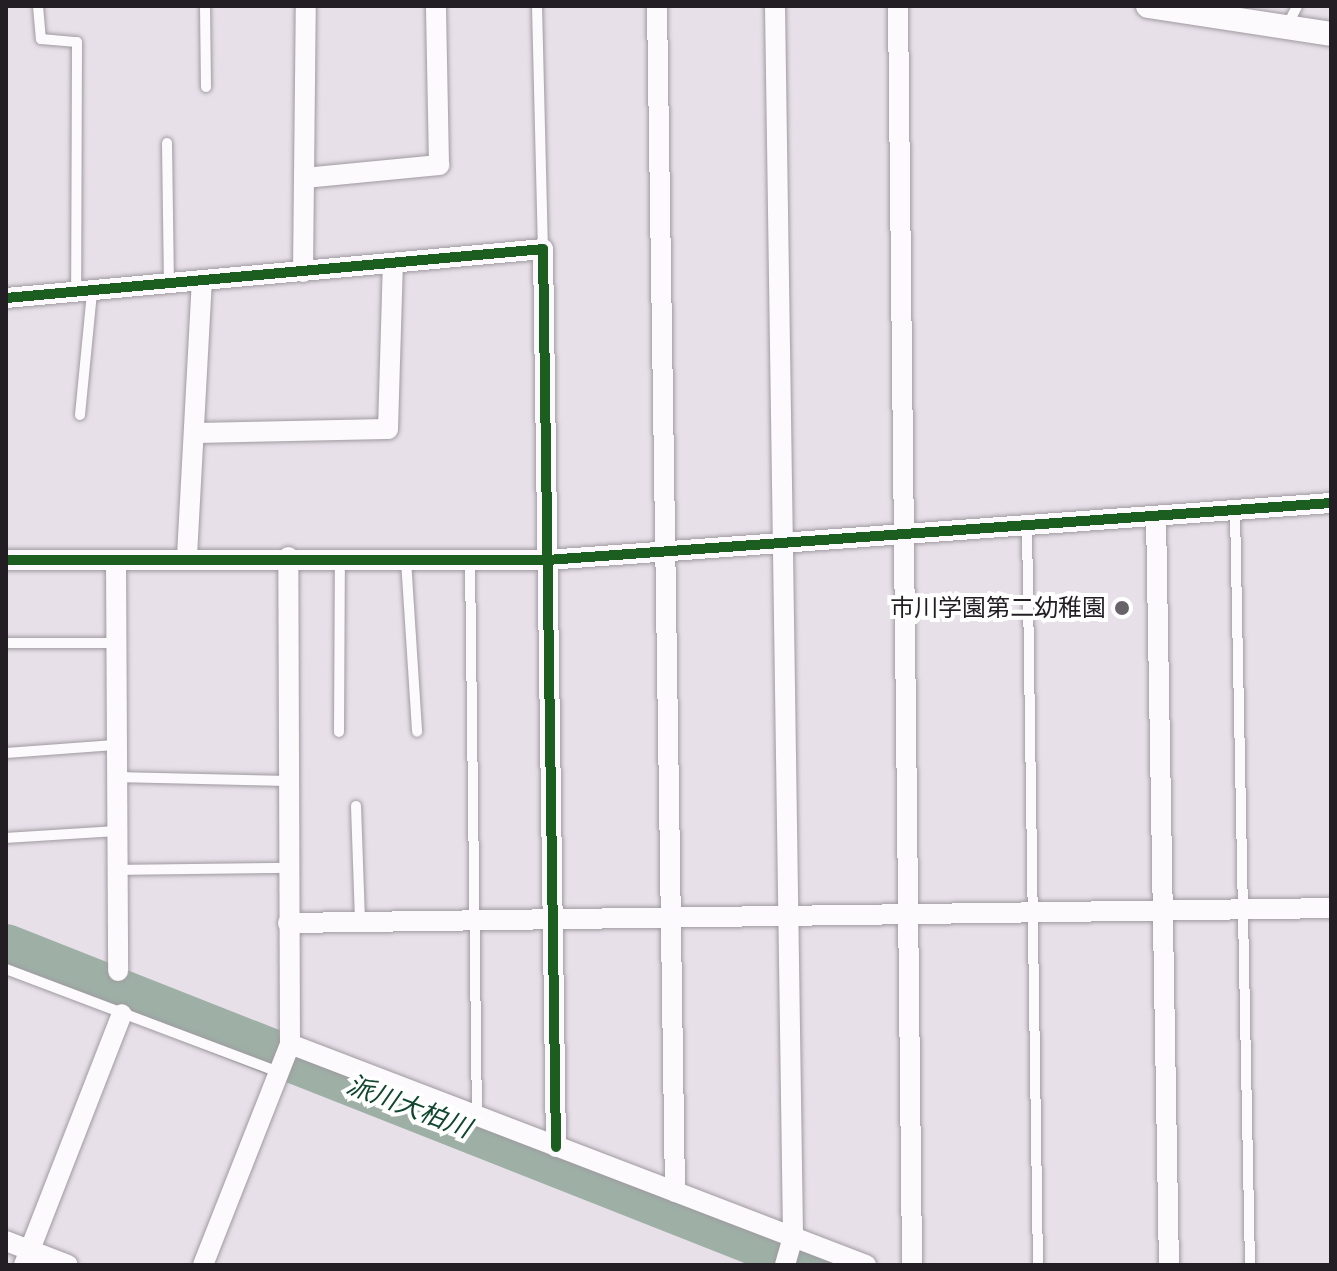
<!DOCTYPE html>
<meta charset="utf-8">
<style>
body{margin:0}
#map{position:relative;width:1337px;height:1271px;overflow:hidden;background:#e8e0e9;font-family:Quicksand,"Noto Sans JP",sans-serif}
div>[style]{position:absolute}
.river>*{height:46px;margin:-23px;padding:0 23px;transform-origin:23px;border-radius:23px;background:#9eb0a6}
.roads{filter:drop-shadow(0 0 2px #9f9aa0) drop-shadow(0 0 2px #9f9aa0)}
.service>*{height:10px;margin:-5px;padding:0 5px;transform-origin:5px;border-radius:5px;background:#fcfafc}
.minor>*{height:20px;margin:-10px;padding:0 10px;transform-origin:10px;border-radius:10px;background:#fcfafc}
.tertiary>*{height:24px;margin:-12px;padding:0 12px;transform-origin:12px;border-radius:12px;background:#fcfafc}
.cycleway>*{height:10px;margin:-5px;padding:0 5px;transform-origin:5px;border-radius:5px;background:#1b5e20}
.dots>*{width:22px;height:22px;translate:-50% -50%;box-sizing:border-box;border:4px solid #fff;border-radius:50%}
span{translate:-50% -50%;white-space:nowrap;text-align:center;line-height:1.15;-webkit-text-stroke:8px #fff;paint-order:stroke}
.poi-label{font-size:24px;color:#231e24}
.right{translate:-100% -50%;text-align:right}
.water-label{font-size:26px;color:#10472e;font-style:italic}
.frame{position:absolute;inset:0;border:8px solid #231e24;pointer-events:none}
</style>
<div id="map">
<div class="river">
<i style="left:6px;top:947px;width:866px;rotate:21.53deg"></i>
</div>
<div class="roads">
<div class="service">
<i style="left:38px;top:6px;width:33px;rotate:85deg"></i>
<i style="left:41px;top:39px;width:36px;rotate:5deg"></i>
<i style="left:77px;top:42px;width:251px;rotate:90.2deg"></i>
<i style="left:205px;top:6px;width:81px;rotate:89.3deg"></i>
<i style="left:537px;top:6px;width:243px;rotate:88.6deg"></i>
<i style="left:1287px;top:26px;width:22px;rotate:-63deg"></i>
<i style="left:167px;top:143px;width:142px;rotate:89.2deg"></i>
<i style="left:80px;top:415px;width:124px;rotate:-84.4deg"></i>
<i style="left:1235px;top:511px;width:754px;rotate:88.86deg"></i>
<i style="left:1027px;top:525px;width:740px;rotate:89.15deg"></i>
<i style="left:406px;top:560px;width:172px;rotate:86.3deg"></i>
<i style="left:470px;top:561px;width:554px;rotate:89.28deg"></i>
<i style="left:6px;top:643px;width:109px"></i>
<i style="left:339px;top:732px;width:172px;rotate:-89.7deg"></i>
<i style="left:6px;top:753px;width:109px;rotate:-4.2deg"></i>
<i style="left:115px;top:777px;width:173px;rotate:1.3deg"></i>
<i style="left:356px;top:806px;width:116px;rotate:88deg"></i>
<i style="left:6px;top:838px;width:110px;rotate:-3.6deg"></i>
<i style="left:116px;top:870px;width:172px;rotate:-0.7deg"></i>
<i style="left:6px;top:969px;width:292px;rotate:20.7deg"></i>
</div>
<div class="minor">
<i style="left:657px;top:6px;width:1186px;rotate:89.13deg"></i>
<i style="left:775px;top:6px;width:1231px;rotate:89.16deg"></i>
<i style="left:793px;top:1237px;width:29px;rotate:106deg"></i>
<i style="left:898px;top:6px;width:1259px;rotate:89.36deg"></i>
<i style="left:304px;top:178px;width:136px;rotate:-5.5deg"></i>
<i style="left:439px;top:165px;width:159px;rotate:-91.1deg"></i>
<i style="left:303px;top:272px;width:266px;rotate:-89.4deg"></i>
<i style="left:6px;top:298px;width:539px;rotate:-5.21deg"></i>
<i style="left:543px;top:249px;width:898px;rotate:89.17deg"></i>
<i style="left:194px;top:433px;width:194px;rotate:-1.2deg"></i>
<i style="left:388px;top:429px;width:166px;rotate:-88.3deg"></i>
<i style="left:1156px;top:516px;width:749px;rotate:89.01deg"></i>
<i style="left:187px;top:556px;width:273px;rotate:-86.9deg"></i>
<i style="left:6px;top:560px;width:541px"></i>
<i style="left:547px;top:560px;width:786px;rotate:-4.16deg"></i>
<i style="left:116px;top:560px;width:411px;rotate:89.7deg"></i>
<i style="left:288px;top:923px;width:1043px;rotate:-0.82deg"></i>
<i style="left:290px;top:1044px;width:617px;rotate:20.99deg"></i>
<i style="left:6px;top:1241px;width:66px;rotate:21.2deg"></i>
<i style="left:24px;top:1265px;width:269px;rotate:-68.7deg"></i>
<i style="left:203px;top:1265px;width:238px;rotate:-68.5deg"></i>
<i style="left:290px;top:1044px;width:487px;rotate:-90.2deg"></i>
</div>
<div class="tertiary">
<i style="left:1148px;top:6px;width:185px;rotate:8.7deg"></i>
</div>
</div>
<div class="cycleway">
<i style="left:6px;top:298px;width:539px;rotate:-5.21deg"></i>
<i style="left:543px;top:249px;width:898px;rotate:89.17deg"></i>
<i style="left:6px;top:560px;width:541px"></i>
<i style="left:547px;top:560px;width:786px;rotate:-4.16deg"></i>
</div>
<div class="dots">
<i style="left:1122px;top:608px;background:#686269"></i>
</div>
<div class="poi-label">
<span class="right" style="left:1106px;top:608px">市川学園第二幼稚園</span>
</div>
<div class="water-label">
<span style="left:409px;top:1106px;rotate:21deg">派川大柏川</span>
</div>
<div class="frame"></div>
</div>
